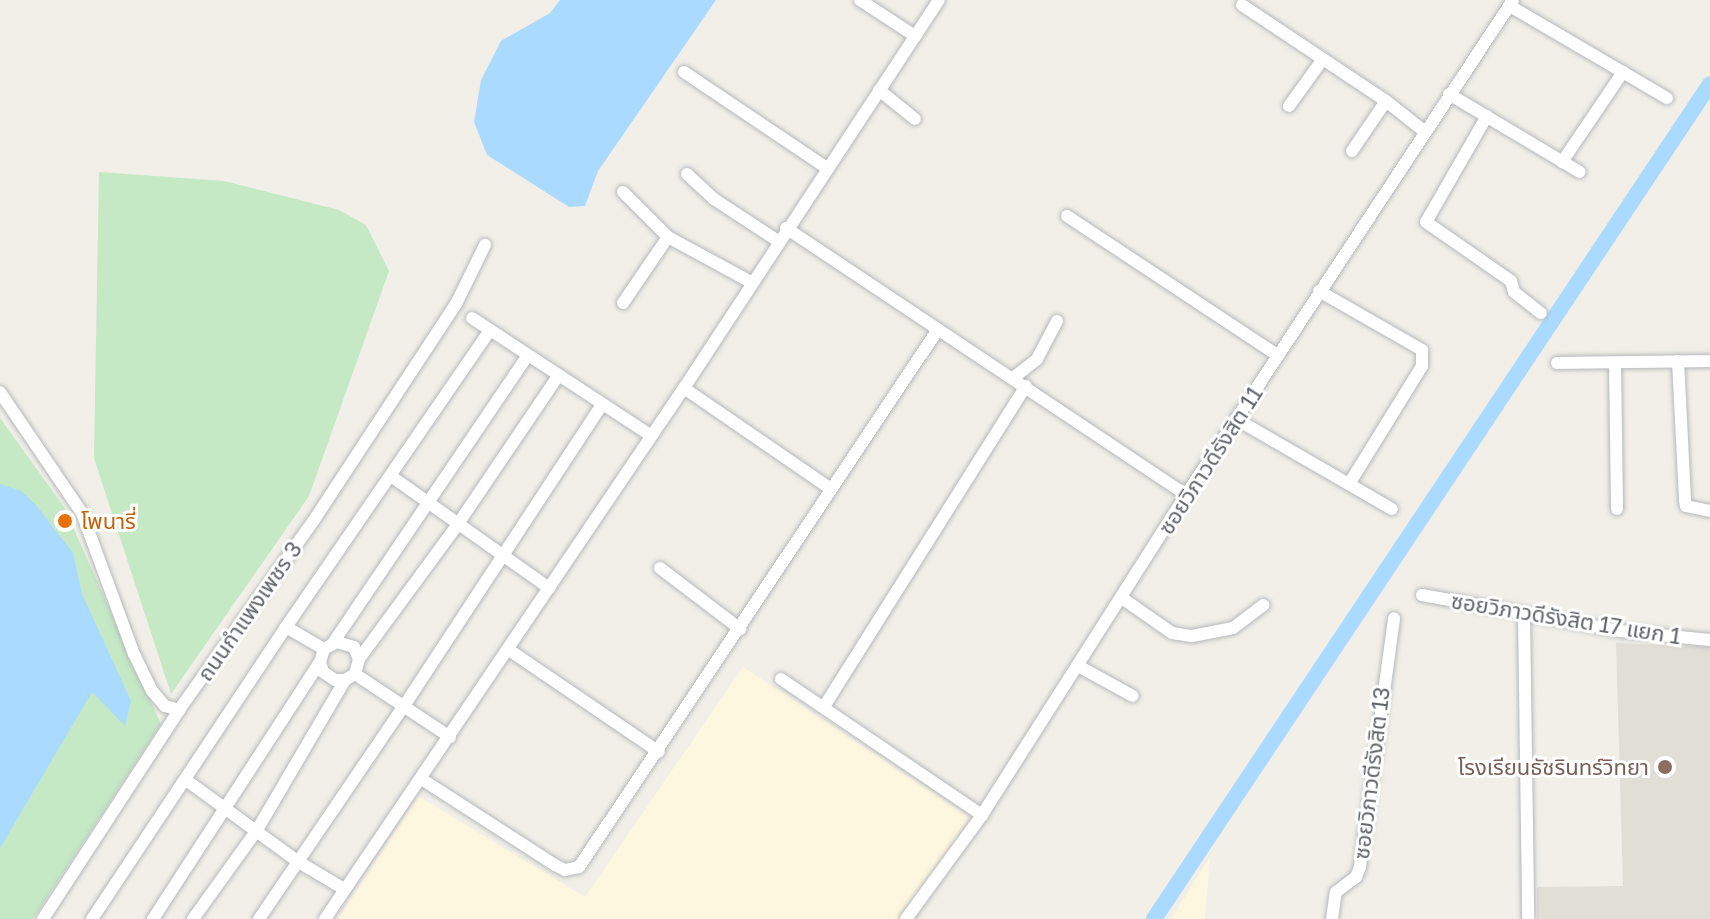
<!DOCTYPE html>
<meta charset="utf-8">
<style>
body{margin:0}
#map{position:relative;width:1710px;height:919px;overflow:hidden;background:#f1efe8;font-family:"Golos Text","Noto Sans Thai",sans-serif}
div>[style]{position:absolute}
.commercial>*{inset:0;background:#fef7e0}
.education>*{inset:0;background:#e1ded6}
.green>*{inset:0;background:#c5e8c5}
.water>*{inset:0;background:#aadaff}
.canal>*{height:16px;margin:-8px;padding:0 8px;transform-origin:8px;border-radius:8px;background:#aadaff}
.roads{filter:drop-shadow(0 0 2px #b5b8bc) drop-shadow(0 0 2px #b5b8bc)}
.street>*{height:12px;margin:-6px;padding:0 6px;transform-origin:6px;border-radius:6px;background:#fff}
.dots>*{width:22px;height:22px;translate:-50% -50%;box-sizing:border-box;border:4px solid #fff;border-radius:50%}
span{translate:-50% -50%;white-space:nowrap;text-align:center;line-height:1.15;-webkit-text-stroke:6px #fff;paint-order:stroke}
.street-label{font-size:22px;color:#5f6368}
.food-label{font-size:22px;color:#c56008}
.left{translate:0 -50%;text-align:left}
.education-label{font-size:22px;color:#785e54}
.right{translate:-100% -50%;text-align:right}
</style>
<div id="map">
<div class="commercial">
<i style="clip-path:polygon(743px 667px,969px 817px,913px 919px,338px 919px,418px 796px,585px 897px)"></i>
<i style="clip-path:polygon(1210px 857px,1205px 919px,1171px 919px)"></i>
</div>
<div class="education">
<i style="clip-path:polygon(1616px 643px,1710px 647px,1710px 919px,1537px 919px,1537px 887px,1623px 886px)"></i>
</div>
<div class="green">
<i style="clip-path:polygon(99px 172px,224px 181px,339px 210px,366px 225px,389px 271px,309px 496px,171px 694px,94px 458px)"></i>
<i style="clip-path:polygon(0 418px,64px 507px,161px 724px,33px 919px,0 919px)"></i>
</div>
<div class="water">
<i style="clip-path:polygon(560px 0,716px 0,598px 171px,585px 206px,569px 207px,487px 155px,474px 122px,481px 80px,501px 41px,550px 13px)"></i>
<i style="clip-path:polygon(0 484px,21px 491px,36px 505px,73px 553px,82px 594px,131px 701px,125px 726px,92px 692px,0 848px)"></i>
</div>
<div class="canal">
<i style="left:1154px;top:919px;width:1003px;rotate:-56.34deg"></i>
</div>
<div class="roads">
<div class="street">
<i style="left:860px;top:0;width:66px;rotate:33.2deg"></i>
<i style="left:1242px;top:5px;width:173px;rotate:33.7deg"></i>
<i style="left:1386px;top:101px;width:48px;rotate:38.3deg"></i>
<i style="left:1510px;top:6px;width:182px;rotate:30.4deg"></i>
<i style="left:684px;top:72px;width:172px;rotate:33.9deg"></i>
<i style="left:879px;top:90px;width:46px;rotate:38.9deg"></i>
<i style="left:1449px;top:94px;width:152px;rotate:30.8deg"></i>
<i style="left:1289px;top:106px;width:58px;rotate:-54.1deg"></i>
<i style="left:1487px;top:116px;width:122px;rotate:119.9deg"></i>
<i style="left:1426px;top:222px;width:103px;rotate:34.8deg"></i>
<i style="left:1511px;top:281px;width:11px;rotate:75deg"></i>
<i style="left:1514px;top:292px;width:34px;rotate:38deg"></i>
<i style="left:1352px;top:151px;width:60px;rotate:-55.8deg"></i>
<i style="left:1562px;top:162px;width:109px;rotate:-55.9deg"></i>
<i style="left:687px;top:174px;width:37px;rotate:43deg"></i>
<i style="left:714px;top:199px;width:77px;rotate:33.3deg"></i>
<i style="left:623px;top:192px;width:64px;rotate:45deg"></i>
<i style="left:668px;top:237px;width:94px;rotate:28.5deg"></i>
<i style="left:1067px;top:216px;width:252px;rotate:33.5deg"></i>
<i style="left:786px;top:228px;width:481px;rotate:33.7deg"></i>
<i style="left:1319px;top:291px;width:119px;rotate:29.8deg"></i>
<i style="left:1422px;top:350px;width:16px;rotate:90deg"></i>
<i style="left:1422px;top:366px;width:139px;rotate:121.7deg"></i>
<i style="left:623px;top:303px;width:80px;rotate:-55.7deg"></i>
<i style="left:472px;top:318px;width:213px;rotate:33.3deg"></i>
<i style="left:1678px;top:361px;width:140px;rotate:87.1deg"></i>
<i style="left:1685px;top:501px;width:5px;rotate:79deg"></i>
<i style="left:1686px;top:506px;width:25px;rotate:12deg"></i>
<i style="left:1557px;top:363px;width:153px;rotate:-0.7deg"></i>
<i style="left:1615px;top:363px;width:146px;rotate:89.2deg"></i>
<i style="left:1013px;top:378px;width:31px;rotate:-38deg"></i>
<i style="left:1037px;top:359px;width:43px;rotate:-62.2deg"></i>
<i style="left:684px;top:388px;width:178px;rotate:34.5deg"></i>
<i style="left:0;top:392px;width:146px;rotate:55.9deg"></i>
<i style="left:82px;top:513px;width:150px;rotate:69.8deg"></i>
<i style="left:134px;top:654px;width:41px;rotate:64.1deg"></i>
<i style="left:152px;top:691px;width:20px;rotate:49deg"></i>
<i style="left:165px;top:706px;width:15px;rotate:16deg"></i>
<i style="left:1236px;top:419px;width:180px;rotate:30deg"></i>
<i style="left:391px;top:476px;width:194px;rotate:35.3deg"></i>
<i style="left:660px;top:568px;width:101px;rotate:37.3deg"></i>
<i style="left:1422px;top:595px;width:201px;rotate:10.3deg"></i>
<i style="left:1620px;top:631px;width:90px;rotate:5.7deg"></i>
<i style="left:1122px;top:598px;width:61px;rotate:35deg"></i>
<i style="left:1172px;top:633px;width:20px;rotate:9deg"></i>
<i style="left:1192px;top:636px;width:42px;rotate:-11deg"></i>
<i style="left:1233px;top:628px;width:38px;rotate:-37deg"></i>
<i style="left:1524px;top:614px;width:305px;rotate:89.2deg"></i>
<i style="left:286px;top:627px;width:44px;rotate:30.1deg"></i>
<i style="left:333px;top:643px;width:346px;rotate:-55.9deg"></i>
<i style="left:509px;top:650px;width:181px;rotate:34.2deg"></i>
<i style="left:359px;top:659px;width:13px;rotate:-113deg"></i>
<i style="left:354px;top:647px;width:18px;rotate:-164deg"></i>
<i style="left:337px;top:642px;width:15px;rotate:152deg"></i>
<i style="left:324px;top:649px;width:14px;rotate:107deg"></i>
<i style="left:320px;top:662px;width:10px;rotate:73deg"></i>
<i style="left:323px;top:672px;width:14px;rotate:34deg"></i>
<i style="left:335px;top:680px;width:10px"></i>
<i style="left:345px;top:680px;width:12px;rotate:-31deg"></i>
<i style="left:355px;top:674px;width:16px;rotate:-75deg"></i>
<i style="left:359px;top:659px;width:167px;rotate:-53.7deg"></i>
<i style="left:458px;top:524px;width:180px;rotate:-55.9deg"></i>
<i style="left:1080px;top:667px;width:60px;rotate:28.7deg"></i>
<i style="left:355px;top:674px;width:114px;rotate:33.6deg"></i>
<i style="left:781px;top:679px;width:243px;rotate:34.1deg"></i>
<i style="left:825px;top:705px;width:377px;rotate:-57.8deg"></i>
<i style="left:186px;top:780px;width:137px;rotate:36.1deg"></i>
<i style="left:297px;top:861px;width:55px;rotate:30.8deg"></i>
<i style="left:423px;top:780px;width:157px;rotate:32.8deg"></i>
<i style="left:555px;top:865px;width:11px;rotate:27deg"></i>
<i style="left:565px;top:870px;width:14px;rotate:-12deg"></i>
<i style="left:579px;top:867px;width:645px;rotate:-56.26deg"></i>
<i style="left:43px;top:919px;width:249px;rotate:-56.9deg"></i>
<i style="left:179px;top:710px;width:233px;rotate:-54.6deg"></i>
<i style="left:314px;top:520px;width:258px;rotate:-56.7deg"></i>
<i style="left:456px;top:304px;width:66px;rotate:-63.8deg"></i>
<i style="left:92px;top:919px;width:351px;rotate:-56.4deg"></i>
<i style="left:286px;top:627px;width:360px;rotate:-55.5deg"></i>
<i style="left:153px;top:919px;width:306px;rotate:-57deg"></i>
<i style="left:193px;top:919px;width:110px;rotate:-54.3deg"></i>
<i style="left:257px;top:830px;width:174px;rotate:-59.6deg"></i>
<i style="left:259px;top:919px;width:258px;rotate:-55.8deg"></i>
<i style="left:404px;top:706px;width:360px;rotate:-56.7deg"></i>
<i style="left:325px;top:919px;width:641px;rotate:-55.94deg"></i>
<i style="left:684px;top:388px;width:464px;rotate:-56.7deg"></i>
<i style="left:906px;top:919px;width:129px;rotate:-53.8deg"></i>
<i style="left:982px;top:815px;width:379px;rotate:-57.5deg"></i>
<i style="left:1186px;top:495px;width:593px;rotate:-56.55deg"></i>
<i style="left:1332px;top:919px;width:27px;rotate:-82deg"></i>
<i style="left:1336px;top:892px;width:25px;rotate:-37deg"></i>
<i style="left:1356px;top:877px;width:11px;rotate:-68deg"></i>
<i style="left:1360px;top:867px;width:251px;rotate:-82.2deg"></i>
</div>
</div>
<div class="dots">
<i style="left:65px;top:521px;background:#e8710a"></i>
<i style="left:1665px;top:767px;background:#8d6e63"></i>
</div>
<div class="street-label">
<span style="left:1210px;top:460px;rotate:-57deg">ซอยวิภาวดีรังสิต 11</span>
<span style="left:249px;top:611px;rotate:-55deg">ถนนกำแพงเพชร 3</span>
<span style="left:1566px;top:618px;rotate:9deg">ซอยวิภาวดีรังสิต 17 แยก 1</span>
<span style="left:1371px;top:773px;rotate:-83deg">ซอยวิภาวดีรังสิต 13</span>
</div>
<div class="food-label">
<span class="left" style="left:81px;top:521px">โพนารี่</span>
</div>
<div class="education-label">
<span class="right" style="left:1649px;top:767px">โรงเรียนธัชรินทร์วิทยา</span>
</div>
</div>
